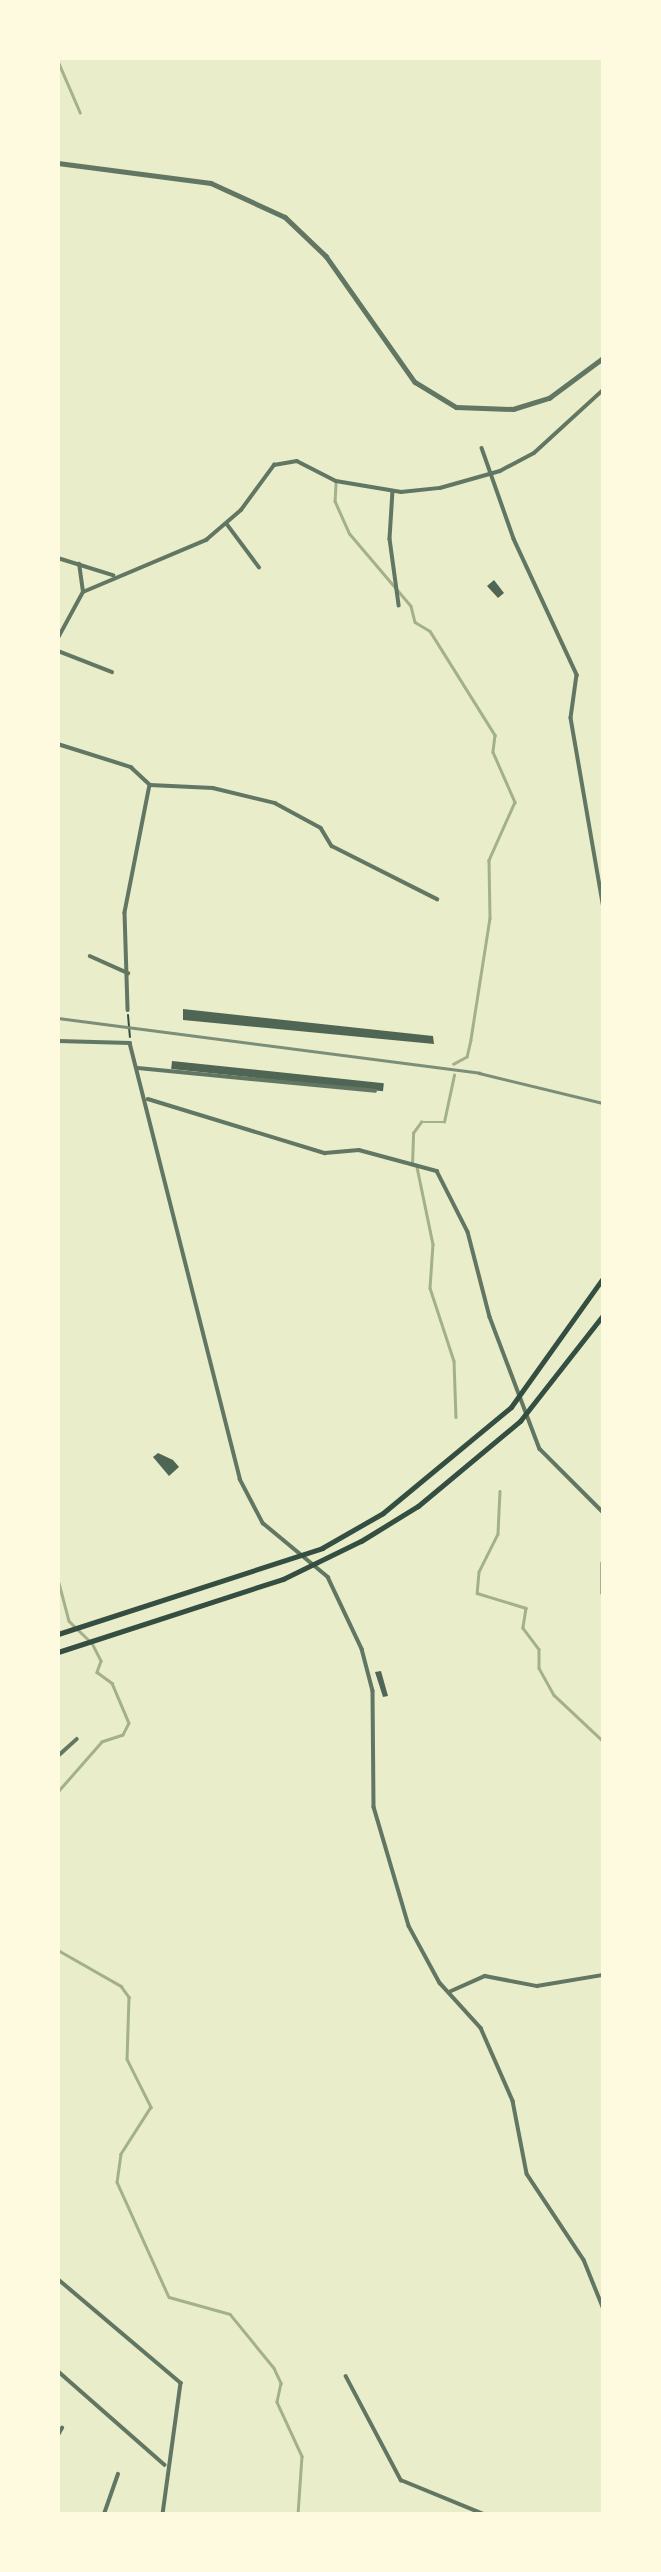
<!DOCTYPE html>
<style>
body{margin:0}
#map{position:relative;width:661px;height:2572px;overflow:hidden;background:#e9edc9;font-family:"Sofia Sans Condensed",sans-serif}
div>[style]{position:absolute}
.stream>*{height:2.5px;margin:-1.25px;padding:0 1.25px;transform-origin:1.25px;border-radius:1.25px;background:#a3b18a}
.building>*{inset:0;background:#4f6655;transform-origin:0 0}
.path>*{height:2px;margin:-1px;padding:0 1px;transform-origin:1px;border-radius:1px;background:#344e41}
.minor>*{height:3.5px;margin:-1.75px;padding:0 1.75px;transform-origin:1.75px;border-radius:1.75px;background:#617663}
.tertiary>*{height:4.5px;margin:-2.25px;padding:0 2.25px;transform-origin:2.25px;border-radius:2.25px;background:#617663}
.secondary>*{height:5px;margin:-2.5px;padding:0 2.5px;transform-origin:2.5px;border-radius:2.5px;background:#344e41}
.rail>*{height:2.5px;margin:-1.25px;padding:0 1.25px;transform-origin:1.25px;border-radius:1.25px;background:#7c8e77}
span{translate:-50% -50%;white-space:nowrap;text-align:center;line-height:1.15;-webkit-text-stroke:6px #fefae0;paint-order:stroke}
.frame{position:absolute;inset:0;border:60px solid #fefae0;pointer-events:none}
</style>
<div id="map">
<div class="stream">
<i style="left:58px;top:61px;width:56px;rotate:66.7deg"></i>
<i style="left:336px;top:484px;width:17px;rotate:93deg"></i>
<i style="left:335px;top:501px;width:36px;rotate:66deg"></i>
<i style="left:350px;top:534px;width:94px;rotate:49.7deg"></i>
<i style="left:411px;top:606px;width:16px;rotate:76deg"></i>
<i style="left:415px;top:622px;width:17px;rotate:31deg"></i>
<i style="left:430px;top:631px;width:123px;rotate:58deg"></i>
<i style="left:495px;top:735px;width:17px;rotate:97deg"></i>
<i style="left:493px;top:752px;width:55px;rotate:66.3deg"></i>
<i style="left:515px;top:802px;width:64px;rotate:114.1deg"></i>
<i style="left:489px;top:860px;width:58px;rotate:89deg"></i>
<i style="left:490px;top:918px;width:123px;rotate:98.9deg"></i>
<i style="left:471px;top:1040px;width:17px;rotate:103deg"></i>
<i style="left:467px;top:1057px;width:15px;rotate:152deg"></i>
<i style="left:412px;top:1165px;width:32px;rotate:-88deg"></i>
<i style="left:413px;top:1133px;width:14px;rotate:-54deg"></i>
<i style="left:421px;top:1122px;width:23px"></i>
<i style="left:444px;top:1122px;width:48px;rotate:-78deg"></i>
<i style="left:417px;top:1167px;width:79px;rotate:78.3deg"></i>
<i style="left:433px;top:1244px;width:44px;rotate:93.9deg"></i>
<i style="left:430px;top:1288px;width:77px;rotate:71.8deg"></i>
<i style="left:454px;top:1361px;width:56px;rotate:88deg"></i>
<i style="left:500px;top:1491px;width:43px;rotate:92.7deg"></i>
<i style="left:498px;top:1534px;width:42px;rotate:116.6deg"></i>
<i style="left:479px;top:1572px;width:21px;rotate:95deg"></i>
<i style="left:477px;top:1593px;width:51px;rotate:17deg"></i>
<i style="left:526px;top:1608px;width:20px;rotate:99deg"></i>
<i style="left:523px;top:1628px;width:26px;rotate:53deg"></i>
<i style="left:539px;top:1649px;width:19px;rotate:90deg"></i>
<i style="left:539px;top:1668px;width:31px;rotate:61deg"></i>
<i style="left:554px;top:1695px;width:67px;rotate:43.2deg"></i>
<i style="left:58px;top:1579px;width:43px;rotate:75.3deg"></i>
<i style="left:69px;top:1621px;width:32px;rotate:44deg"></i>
<i style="left:92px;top:1643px;width:20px;rotate:63deg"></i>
<i style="left:101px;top:1661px;width:12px;rotate:110deg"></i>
<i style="left:97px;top:1672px;width:19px;rotate:36deg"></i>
<i style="left:112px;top:1683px;width:43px;rotate:67deg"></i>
<i style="left:129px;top:1723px;width:13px;rotate:117deg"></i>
<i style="left:123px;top:1735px;width:22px;rotate:162deg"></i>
<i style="left:102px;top:1742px;width:67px;rotate:131.3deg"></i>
<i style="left:58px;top:1950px;width:73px;rotate:29.7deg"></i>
<i style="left:121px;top:1986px;width:14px;rotate:54deg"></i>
<i style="left:129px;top:1997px;width:62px;rotate:91.8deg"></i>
<i style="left:127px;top:2059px;width:54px;rotate:63.4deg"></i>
<i style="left:151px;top:2107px;width:56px;rotate:122.6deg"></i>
<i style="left:121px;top:2154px;width:28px;rotate:98deg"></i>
<i style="left:117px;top:2182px;width:126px;rotate:65.7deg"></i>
<i style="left:169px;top:2297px;width:63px;rotate:15.6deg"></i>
<i style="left:230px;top:2314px;width:70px;rotate:50.8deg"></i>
<i style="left:274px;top:2368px;width:17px;rotate:65deg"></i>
<i style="left:281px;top:2383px;width:19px;rotate:102deg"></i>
<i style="left:277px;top:2402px;width:60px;rotate:65.2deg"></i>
<i style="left:302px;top:2456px;width:58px;rotate:93.9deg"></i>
</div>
<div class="building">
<i style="clip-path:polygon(494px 580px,504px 593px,498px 598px,487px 586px)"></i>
<i style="clip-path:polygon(183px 1009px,433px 1036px,434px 1044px,183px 1020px)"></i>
<i style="left:172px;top:1061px;width:213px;height:8px;rotate:6deg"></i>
<i style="clip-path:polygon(158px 1453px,173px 1460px,179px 1467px,169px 1476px,153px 1457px)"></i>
<i style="clip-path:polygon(381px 1671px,388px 1696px,383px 1697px,375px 1672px)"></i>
</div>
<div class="path">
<i style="left:128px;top:1015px;width:22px;rotate:85deg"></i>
</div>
<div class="minor">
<i style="left:482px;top:448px;width:96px;rotate:70.6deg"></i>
<i style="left:514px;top:539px;width:150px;rotate:65.1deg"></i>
<i style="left:577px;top:675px;width:43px;rotate:97.9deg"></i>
<i style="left:571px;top:718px;width:189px;rotate:80.2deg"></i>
<i style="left:393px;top:491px;width:48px;rotate:93.6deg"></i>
<i style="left:390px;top:539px;width:67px;rotate:82.2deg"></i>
<i style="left:227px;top:524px;width:54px;rotate:53.3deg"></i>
<i style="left:58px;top:558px;width:58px;rotate:17.2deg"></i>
<i style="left:83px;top:592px;width:134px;rotate:-22.9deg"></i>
<i style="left:206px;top:540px;width:46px;rotate:-40.6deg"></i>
<i style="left:241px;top:510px;width:56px;rotate:-53.7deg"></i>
<i style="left:274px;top:465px;width:23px;rotate:-10deg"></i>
<i style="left:297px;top:461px;width:44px;rotate:27.1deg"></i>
<i style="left:336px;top:481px;width:66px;rotate:9.6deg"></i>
<i style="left:401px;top:492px;width:39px;rotate:-6deg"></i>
<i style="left:440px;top:488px;width:62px;rotate:-15.8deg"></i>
<i style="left:500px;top:471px;width:38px;rotate:-28deg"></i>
<i style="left:534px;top:453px;width:93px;rotate:-42.4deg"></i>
<i style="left:58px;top:638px;width:52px;rotate:-61.5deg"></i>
<i style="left:83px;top:592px;width:28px;rotate:-98deg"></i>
<i style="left:58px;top:651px;width:58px;rotate:21.3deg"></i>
<i style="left:58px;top:744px;width:77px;rotate:17.5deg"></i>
<i style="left:131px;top:767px;width:26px;rotate:43deg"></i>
<i style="left:150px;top:785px;width:130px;rotate:101.1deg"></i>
<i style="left:125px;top:913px;width:97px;rotate:88.2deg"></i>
<i style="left:150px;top:785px;width:63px;rotate:2.7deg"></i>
<i style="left:213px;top:788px;width:64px;rotate:13.6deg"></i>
<i style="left:275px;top:803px;width:52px;rotate:28.5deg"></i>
<i style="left:321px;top:828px;width:21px;rotate:59deg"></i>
<i style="left:332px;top:846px;width:118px;rotate:26.8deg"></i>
<i style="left:90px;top:956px;width:42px;rotate:24.1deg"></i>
<i style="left:58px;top:1041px;width:72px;rotate:1.6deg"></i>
<i style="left:130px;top:1043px;width:450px;rotate:75.8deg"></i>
<i style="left:240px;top:1479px;width:50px;rotate:62.4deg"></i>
<i style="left:263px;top:1523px;width:85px;rotate:39.7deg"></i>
<i style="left:328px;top:1577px;width:80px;rotate:64.7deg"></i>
<i style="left:362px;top:1649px;width:43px;rotate:75.3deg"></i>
<i style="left:373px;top:1691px;width:116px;rotate:89.5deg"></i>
<i style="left:374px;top:1807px;width:124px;rotate:73.6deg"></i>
<i style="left:409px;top:1926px;width:65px;rotate:61.5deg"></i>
<i style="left:440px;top:1983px;width:61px;rotate:47.7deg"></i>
<i style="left:481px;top:2028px;width:80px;rotate:66.3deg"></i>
<i style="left:513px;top:2101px;width:74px;rotate:79.1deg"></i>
<i style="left:527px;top:2174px;width:103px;rotate:56.5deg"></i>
<i style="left:584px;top:2260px;width:51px;rotate:68deg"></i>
<i style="left:138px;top:1068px;width:238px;rotate:5.5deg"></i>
<i style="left:148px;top:1099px;width:185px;rotate:17deg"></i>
<i style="left:325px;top:1153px;width:34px;rotate:-5deg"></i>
<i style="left:359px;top:1150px;width:81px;rotate:15.1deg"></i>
<i style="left:437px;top:1171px;width:68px;rotate:63.1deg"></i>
<i style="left:468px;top:1232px;width:88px;rotate:75.5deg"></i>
<i style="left:490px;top:1317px;width:141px;rotate:69.3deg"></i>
<i style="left:540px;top:1449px;width:89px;rotate:45deg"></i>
<i style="left:603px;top:1563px;width:30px;rotate:90deg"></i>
<i style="left:58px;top:1756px;width:25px;rotate:-42deg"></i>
<i style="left:449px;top:1992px;width:39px;rotate:-24deg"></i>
<i style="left:485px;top:1976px;width:53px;rotate:10.9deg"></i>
<i style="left:537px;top:1986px;width:67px;rotate:-9.5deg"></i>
<i style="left:58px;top:2279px;width:161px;rotate:40.2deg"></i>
<i style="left:181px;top:2383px;width:132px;rotate:97.8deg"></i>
<i style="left:58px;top:2371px;width:142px;rotate:41.3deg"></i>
<i style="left:346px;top:2376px;width:118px;rotate:62.1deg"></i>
<i style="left:401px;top:2480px;width:90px;rotate:22.3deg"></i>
<i style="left:58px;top:2435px;width:8px;rotate:-60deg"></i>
<i style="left:104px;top:2514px;width:42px;rotate:-70.7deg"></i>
</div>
<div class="tertiary">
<i style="left:58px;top:163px;width:154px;rotate:7.4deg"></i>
<i style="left:211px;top:183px;width:81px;rotate:24.7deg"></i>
<i style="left:285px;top:217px;width:57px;rotate:43.6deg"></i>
<i style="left:326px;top:256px;width:154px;rotate:54.8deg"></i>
<i style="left:415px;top:382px;width:48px;rotate:31.4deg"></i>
<i style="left:456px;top:407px;width:57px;rotate:2deg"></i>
<i style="left:513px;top:409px;width:38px;rotate:-17deg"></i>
<i style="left:549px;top:398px;width:67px;rotate:-36.5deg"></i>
</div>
<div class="secondary">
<i style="left:58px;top:1634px;width:278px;rotate:-18deg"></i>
<i style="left:322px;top:1548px;width:70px;rotate:-29.8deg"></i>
<i style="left:383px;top:1513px;width:166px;rotate:-39.6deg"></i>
<i style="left:511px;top:1407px;width:158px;rotate:-54.5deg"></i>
<i style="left:58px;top:1652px;width:237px;rotate:-18deg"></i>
<i style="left:283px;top:1579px;width:87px;rotate:-26deg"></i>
<i style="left:361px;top:1541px;width:67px;rotate:-31.6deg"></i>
<i style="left:418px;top:1506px;width:133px;rotate:-39.8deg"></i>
<i style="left:520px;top:1421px;width:135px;rotate:-51.9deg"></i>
</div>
<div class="rail">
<i style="left:58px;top:1018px;width:425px;rotate:7.4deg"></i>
<i style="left:479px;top:1073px;width:128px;rotate:13.6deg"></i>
</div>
<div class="frame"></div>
</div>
